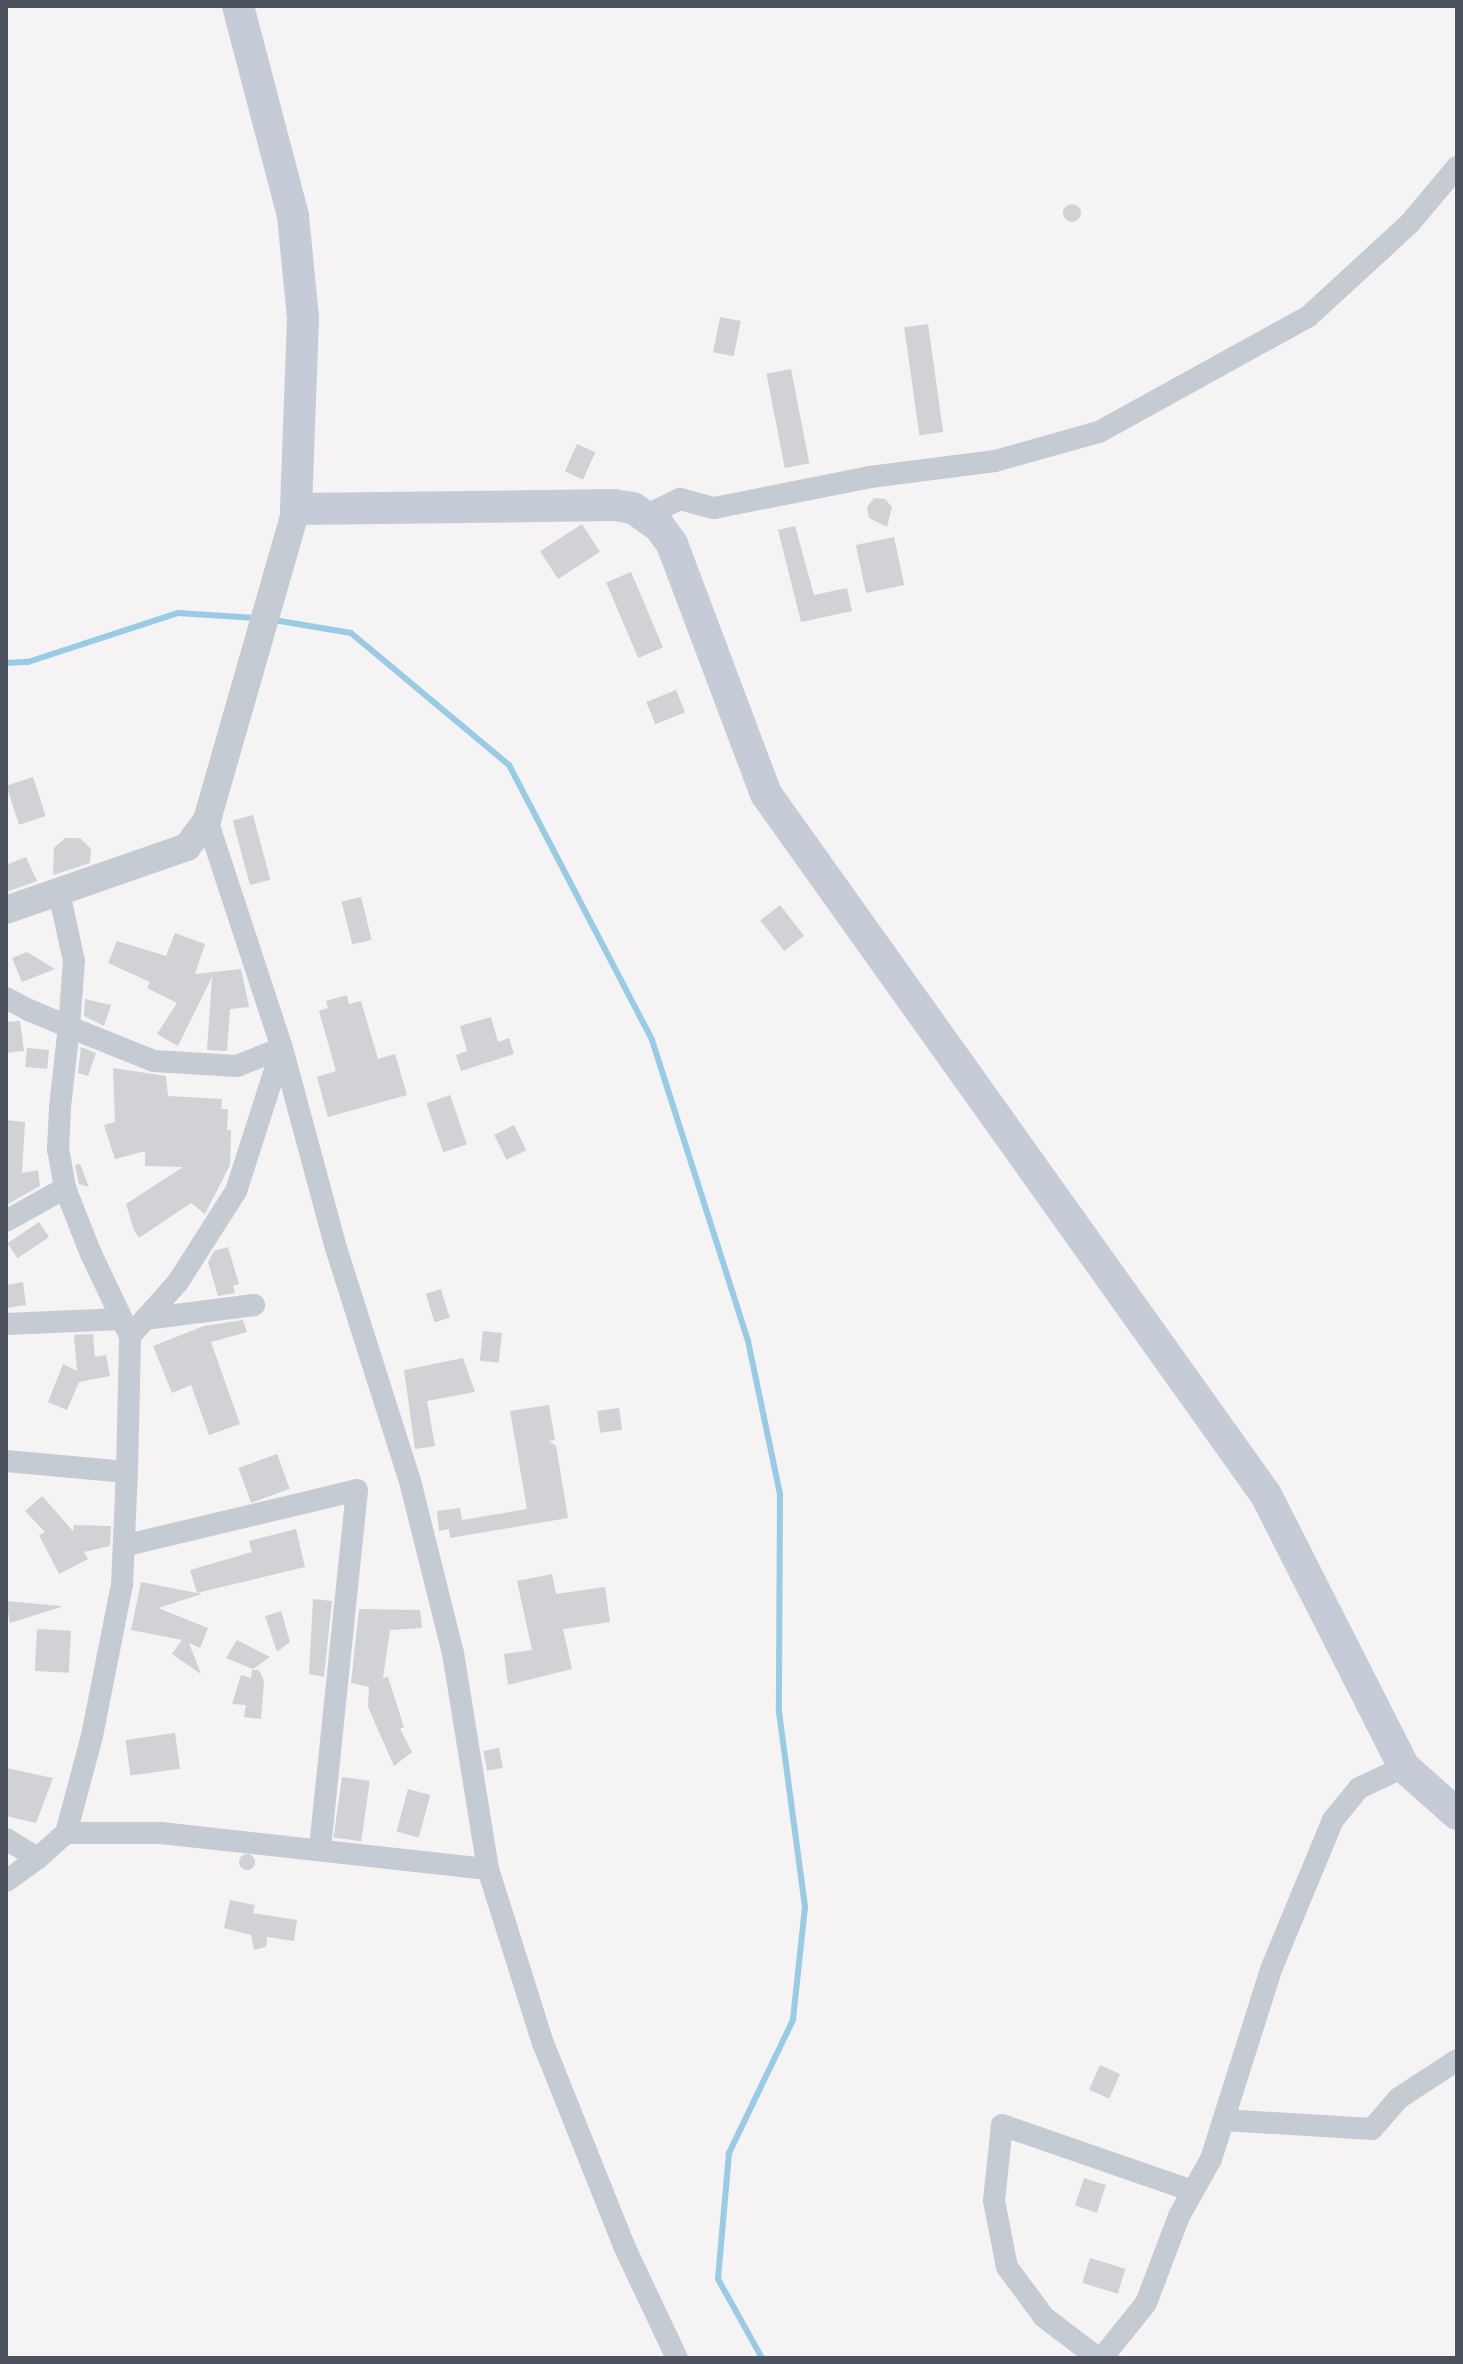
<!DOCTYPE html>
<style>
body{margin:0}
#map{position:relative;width:1463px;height:2364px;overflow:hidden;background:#f5f3f3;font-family:"DejaVu Sans",sans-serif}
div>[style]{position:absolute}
.stream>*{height:6px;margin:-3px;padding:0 3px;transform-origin:3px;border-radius:3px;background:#9acbe4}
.building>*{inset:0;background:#d0d2d6;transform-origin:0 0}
.round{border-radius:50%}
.minor>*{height:22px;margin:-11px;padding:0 11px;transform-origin:11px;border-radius:11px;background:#c5cbd2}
.tertiary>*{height:28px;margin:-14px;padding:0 14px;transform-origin:14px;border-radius:14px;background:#c5cbd2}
.secondary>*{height:32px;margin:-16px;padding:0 16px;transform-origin:16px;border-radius:16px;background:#c6ccd7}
span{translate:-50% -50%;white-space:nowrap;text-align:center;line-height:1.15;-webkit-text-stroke:6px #fff;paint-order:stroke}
.frame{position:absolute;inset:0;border:8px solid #4c535e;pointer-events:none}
</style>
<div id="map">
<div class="stream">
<i style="left:274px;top:620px;width:78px;rotate:9.6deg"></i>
<i style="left:351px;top:633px;width:206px;rotate:39.9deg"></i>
<i style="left:509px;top:765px;width:310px;rotate:62.5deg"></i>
<i style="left:652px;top:1040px;width:316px;rotate:72.3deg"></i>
<i style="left:748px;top:1341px;width:156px;rotate:78.2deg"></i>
<i style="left:780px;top:1494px;width:218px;rotate:90.3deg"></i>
<i style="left:779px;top:1712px;width:197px;rotate:82.4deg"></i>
<i style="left:805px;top:1907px;width:114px;rotate:96.1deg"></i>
<i style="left:793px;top:2020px;width:148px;rotate:115.7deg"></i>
<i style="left:729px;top:2153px;width:126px;rotate:95deg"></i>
<i style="left:718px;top:2279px;width:90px;rotate:60.9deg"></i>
<i style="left:6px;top:663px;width:22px;rotate:-3deg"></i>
<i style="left:28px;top:662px;width:158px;rotate:-18.1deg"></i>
<i style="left:178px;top:613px;width:80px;rotate:3.6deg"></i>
</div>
<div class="building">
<i class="round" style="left:1063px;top:204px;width:18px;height:18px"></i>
<i style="left:720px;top:317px;width:21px;height:36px;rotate:11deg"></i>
<i style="left:928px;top:324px;width:109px;height:24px;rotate:82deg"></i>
<i style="left:791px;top:369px;width:96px;height:25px;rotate:79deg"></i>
<i style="left:577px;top:444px;width:20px;height:30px;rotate:24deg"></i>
<i style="clip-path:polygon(874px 498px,885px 499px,892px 507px,887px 527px,869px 518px,867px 507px)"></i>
<i style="left:582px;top:524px;width:33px;height:50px;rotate:57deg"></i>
<i style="clip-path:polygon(795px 526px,814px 595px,847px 588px,852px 611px,801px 622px,778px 530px)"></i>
<i style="left:894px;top:537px;width:49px;height:39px;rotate:78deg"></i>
<i style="left:631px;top:572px;width:82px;height:27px;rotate:67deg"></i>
<i style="left:676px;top:690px;width:24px;height:32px;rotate:68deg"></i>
<i style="left:33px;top:777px;width:41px;height:28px;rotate:72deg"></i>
<i style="left:253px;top:815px;width:67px;height:21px;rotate:75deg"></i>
<i style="clip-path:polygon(65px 838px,80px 838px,91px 849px,90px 863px,53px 875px,54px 848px)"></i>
<i style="clip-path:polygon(26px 857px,37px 881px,6px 892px,6px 865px)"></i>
<i style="left:361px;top:897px;width:44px;height:20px;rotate:76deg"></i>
<i style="left:780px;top:905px;width:39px;height:25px;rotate:52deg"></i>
<i style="clip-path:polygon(175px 933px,205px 944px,195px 974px,241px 969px,249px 1007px,230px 1009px,227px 1051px,207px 1050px,212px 977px,178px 1046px,157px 1034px,177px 1003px,147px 988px,150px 982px,108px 963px,117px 941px,166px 956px)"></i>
<i style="clip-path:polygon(27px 952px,55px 969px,22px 982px,12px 958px)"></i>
<i style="clip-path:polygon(347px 995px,349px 1004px,361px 1001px,378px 1059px,395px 1054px,407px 1095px,328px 1117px,317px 1077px,336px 1071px,319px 1011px,328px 1008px,326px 1001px)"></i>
<i style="clip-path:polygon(85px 999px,111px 1005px,104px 1026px,84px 1016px)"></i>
<i style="clip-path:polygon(491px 1017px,498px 1042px,509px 1038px,514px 1054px,461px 1071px,456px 1055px,467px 1051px,460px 1026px)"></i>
<i style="clip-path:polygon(20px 1021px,24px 1051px,6px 1053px,6px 1022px)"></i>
<i style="clip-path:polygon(81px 1047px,96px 1053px,88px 1076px,78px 1073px)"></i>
<i style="left:27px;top:1048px;width:22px;height:19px;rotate:5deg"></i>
<i style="clip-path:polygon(113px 1068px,166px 1076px,168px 1096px,222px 1099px,221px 1109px,228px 1109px,227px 1130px,231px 1130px,230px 1165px,205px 1214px,191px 1203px,139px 1238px,134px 1230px,126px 1204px,183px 1167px,145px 1166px,145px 1151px,115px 1159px,104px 1125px,115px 1122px)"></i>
<i style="left:450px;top:1095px;width:52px;height:25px;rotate:71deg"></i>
<i style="clip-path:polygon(6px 1120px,25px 1122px,22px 1173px,38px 1170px,40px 1186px,6px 1205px)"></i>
<i style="left:514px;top:1125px;width:28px;height:22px;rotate:64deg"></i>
<i style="clip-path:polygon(80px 1164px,89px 1187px,79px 1184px,75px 1165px)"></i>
<i style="left:39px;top:1222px;width:18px;height:38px;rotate:56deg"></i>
<i style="clip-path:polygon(228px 1247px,239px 1284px,233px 1286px,235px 1293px,218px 1296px,208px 1262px,214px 1251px)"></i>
<i style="clip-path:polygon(23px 1282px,26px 1305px,6px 1308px,6px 1285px)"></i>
<i style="left:441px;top:1289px;width:30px;height:16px;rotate:73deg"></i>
<i style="clip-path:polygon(243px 1320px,247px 1332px,211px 1342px,240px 1424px,209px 1435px,191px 1385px,172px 1393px,153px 1346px,204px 1326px)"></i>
<i style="left:483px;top:1331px;width:19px;height:30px;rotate:6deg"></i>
<i style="clip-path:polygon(93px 1334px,95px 1357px,106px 1355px,110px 1376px,79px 1382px,67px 1410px,48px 1402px,63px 1364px,77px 1371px,74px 1335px)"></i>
<i style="clip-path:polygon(463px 1358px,475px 1392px,427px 1401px,435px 1446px,415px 1449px,404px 1370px)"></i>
<i style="clip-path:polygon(549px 1405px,555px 1440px,549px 1441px,556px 1446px,568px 1518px,450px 1538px,449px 1529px,439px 1531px,437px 1511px,460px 1508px,462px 1520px,527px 1509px,510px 1411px)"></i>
<i style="left:619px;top:1408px;width:22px;height:22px;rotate:82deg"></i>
<i style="left:277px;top:1454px;width:37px;height:41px;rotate:70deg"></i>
<i style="clip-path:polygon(42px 1496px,73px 1531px,74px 1525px,111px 1526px,110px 1546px,84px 1552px,88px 1559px,59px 1574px,39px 1535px,45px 1532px,25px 1511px)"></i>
<i style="clip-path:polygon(296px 1529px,305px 1567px,197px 1593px,190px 1570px,252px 1552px,249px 1541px)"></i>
<i style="clip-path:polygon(552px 1574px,556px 1594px,605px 1587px,610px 1622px,563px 1629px,572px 1669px,508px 1685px,504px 1654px,532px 1650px,517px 1581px)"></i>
<i style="clip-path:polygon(141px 1582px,202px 1594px,158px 1608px,208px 1628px,200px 1648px,189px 1643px,201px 1674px,172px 1654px,182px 1640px,131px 1630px)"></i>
<i style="clip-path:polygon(313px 1599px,332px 1601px,324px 1677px,309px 1674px)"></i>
<i style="clip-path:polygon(6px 1601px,61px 1606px,61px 1607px,10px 1623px)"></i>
<i style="clip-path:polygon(359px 1609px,420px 1610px,422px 1628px,390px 1630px,383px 1678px,388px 1677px,404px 1727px,400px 1729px,412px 1752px,394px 1766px,368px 1707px,369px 1687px,351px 1683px)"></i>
<i style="clip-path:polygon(281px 1611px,290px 1642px,277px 1652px,265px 1616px)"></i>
<i style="left:37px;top:1629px;width:34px;height:42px;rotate:3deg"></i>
<i style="clip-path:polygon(237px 1640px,270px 1657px,253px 1669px,226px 1658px)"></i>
<i style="clip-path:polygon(252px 1670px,259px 1670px,264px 1681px,261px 1719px,244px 1717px,246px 1705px,232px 1704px,241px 1675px,251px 1678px)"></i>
<i style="left:175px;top:1733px;width:36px;height:50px;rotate:82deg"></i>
<i style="left:499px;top:1748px;width:20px;height:16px;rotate:79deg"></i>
<i style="clip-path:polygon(6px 1768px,53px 1778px,36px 1823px,6px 1816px)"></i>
<i style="left:342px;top:1777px;width:28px;height:61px;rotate:8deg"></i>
<i style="left:408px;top:1789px;width:23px;height:44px;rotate:15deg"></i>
<i class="round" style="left:239px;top:1854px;width:16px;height:16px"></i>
<i style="clip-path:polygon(230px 1900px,255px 1905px,253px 1913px,297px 1920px,294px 1941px,267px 1937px,266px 1947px,254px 1950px,251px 1935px,224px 1928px)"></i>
<i style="left:1100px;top:2065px;width:22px;height:27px;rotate:24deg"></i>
<i style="left:1084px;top:2178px;width:23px;height:29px;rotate:18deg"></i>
<i style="left:1090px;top:2258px;width:37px;height:26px;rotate:17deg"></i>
</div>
<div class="minor">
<i style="left:647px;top:515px;width:37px;rotate:-26deg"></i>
<i style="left:680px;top:499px;width:35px;rotate:15deg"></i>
<i style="left:714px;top:508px;width:159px;rotate:-11.2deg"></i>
<i style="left:870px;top:477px;width:126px;rotate:-7.3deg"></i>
<i style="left:995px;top:461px;width:108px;rotate:-15.6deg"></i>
<i style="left:1099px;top:432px;width:240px;rotate:-28.9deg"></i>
<i style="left:1309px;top:316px;width:137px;rotate:-42.6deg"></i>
<i style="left:1410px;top:223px;width:73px;rotate:-50deg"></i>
<i style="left:207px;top:820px;width:240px;rotate:71.8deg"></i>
<i style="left:282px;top:1048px;width:207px;rotate:74.9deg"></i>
<i style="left:336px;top:1248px;width:249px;rotate:72.4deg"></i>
<i style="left:411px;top:1485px;width:173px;rotate:76deg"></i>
<i style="left:453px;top:1653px;width:219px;rotate:80.8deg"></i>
<i style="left:488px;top:1869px;width:182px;rotate:72.5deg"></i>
<i style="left:543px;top:2043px;width:219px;rotate:68.2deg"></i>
<i style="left:624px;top:2246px;width:124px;rotate:64.7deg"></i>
<i style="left:6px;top:998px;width:26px;rotate:28deg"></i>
<i style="left:29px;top:1010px;width:43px;rotate:23deg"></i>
<i style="left:69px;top:1027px;width:92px;rotate:21.8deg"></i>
<i style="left:154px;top:1061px;width:83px;rotate:3.4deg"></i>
<i style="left:237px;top:1066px;width:48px;rotate:-21.8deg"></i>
<i style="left:282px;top:1048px;width:150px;rotate:107.8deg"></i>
<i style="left:236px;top:1191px;width:108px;rotate:122.5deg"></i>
<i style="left:178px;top:1282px;width:72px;rotate:131.6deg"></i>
<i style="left:130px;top:1336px;width:91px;rotate:-115.4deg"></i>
<i style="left:91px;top:1254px;width:71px;rotate:-111.5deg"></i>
<i style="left:65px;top:1188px;width:39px;rotate:-100deg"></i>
<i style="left:58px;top:1150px;width:43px;rotate:-87.3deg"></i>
<i style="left:60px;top:1107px;width:81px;rotate:-83.6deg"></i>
<i style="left:69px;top:1027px;width:66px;rotate:-85.7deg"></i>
<i style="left:74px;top:961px;width:70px;rotate:-102.4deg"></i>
<i style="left:6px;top:1221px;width:68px;rotate:-29.2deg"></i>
<i style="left:145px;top:1319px;width:110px;rotate:-7.3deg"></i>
<i style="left:6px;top:1324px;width:115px;rotate:-2.5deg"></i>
<i style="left:6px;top:1461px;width:121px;rotate:5.2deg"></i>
<i style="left:127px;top:1472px;width:136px;rotate:-88.7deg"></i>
<i style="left:127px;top:1545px;width:236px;rotate:-13.4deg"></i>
<i style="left:357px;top:1490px;width:362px;rotate:95.9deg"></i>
<i style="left:66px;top:1833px;width:95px"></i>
<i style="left:161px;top:1833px;width:329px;rotate:6.3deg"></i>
<i style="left:6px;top:1839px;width:37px;rotate:31deg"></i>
<i style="left:38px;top:1858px;width:39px;rotate:144deg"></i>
<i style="left:38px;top:1858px;width:38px;rotate:-42deg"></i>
<i style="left:66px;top:1833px;width:100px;rotate:-75deg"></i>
<i style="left:92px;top:1736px;width:154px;rotate:-78.8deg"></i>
<i style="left:122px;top:1585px;width:113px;rotate:-87.5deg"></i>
<i style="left:1224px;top:2120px;width:148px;rotate:3.5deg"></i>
<i style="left:1372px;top:2129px;width:41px;rotate:-48.9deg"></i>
<i style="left:1399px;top:2098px;width:69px;rotate:-33.2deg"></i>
<i style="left:1098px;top:2358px;width:68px;rotate:-142.8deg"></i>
<i style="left:1044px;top:2317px;width:62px;rotate:-126.5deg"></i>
<i style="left:1007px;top:2267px;width:67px;rotate:-101.1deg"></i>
<i style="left:994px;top:2201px;width:76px;rotate:-84deg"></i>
<i style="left:1002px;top:2125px;width:202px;rotate:19.1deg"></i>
<i style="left:1102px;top:2358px;width:70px;rotate:-51.3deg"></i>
<i style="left:1146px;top:2303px;width:93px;rotate:-69.2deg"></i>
<i style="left:1179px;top:2216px;width:65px;rotate:-60.7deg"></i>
<i style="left:1211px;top:2159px;width:201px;rotate:-72.4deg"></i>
<i style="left:1272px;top:1967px;width:159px;rotate:-67.5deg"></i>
<i style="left:1333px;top:1820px;width:41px;rotate:-50.9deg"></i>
<i style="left:1359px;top:1788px;width:50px;rotate:-25deg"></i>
</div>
<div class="tertiary">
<i style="left:6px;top:910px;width:192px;rotate:-19.2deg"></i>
<i style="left:187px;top:847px;width:34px;rotate:-53deg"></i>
<i style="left:207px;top:820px;width:323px;rotate:-74deg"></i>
</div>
<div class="secondary">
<i style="left:238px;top:6px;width:217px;rotate:75.3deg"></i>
<i style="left:293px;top:216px;width:102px;rotate:84.4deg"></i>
<i style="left:303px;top:318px;width:191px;rotate:92.1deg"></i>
<i style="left:296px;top:509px;width:318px;rotate:-0.7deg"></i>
<i style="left:614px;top:505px;width:19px;rotate:9deg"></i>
<i style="left:633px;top:508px;width:32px;rotate:35deg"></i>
<i style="left:659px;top:526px;width:22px;rotate:54deg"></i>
<i style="left:672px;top:544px;width:267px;rotate:69.4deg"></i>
<i style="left:766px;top:794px;width:861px;rotate:54.5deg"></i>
<i style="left:1266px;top:1495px;width:305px;rotate:63.1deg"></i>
<i style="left:1404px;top:1767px;width:71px;rotate:41.6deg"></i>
</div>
<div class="frame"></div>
</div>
